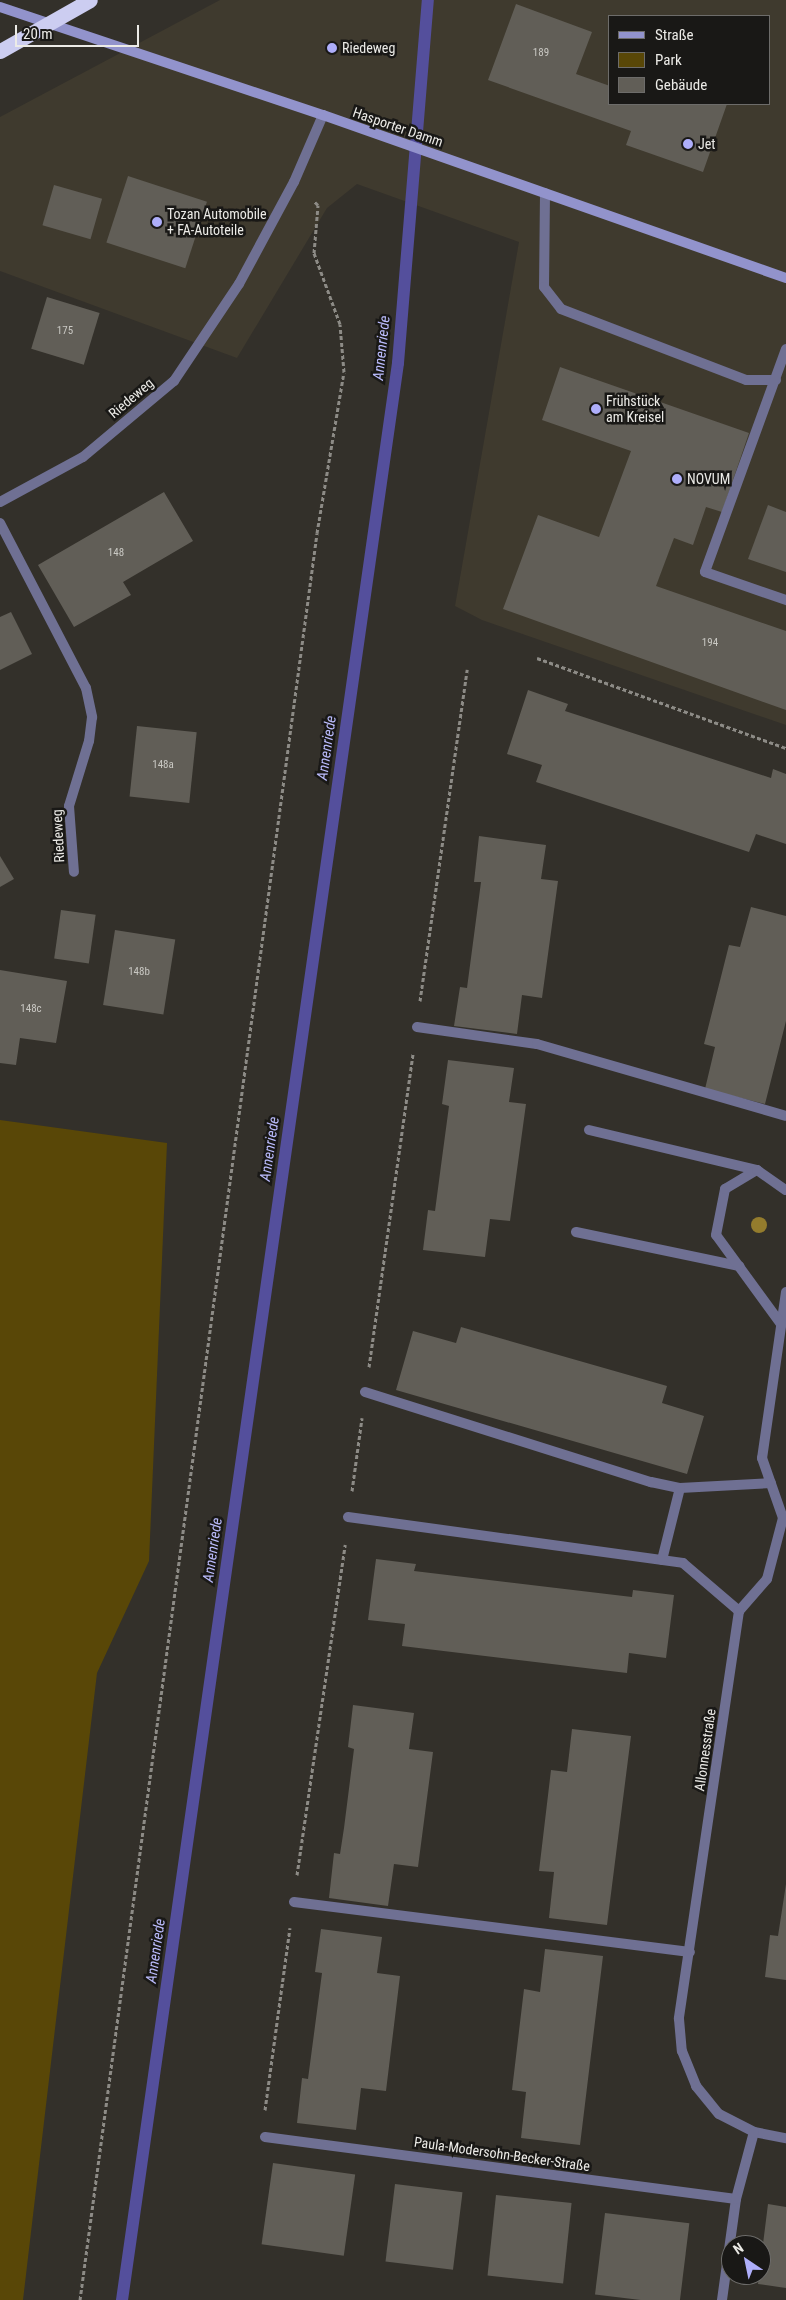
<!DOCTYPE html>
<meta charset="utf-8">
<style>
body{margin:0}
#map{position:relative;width:786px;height:2300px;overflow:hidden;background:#33302a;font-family:"Roboto Condensed",sans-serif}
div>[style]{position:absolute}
.built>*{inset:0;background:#3f3a2e}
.green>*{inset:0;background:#594707}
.stream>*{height:12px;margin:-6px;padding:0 6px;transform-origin:6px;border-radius:6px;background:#544f9c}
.building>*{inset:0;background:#615e57;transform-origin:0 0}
.path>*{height:3px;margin-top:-1.5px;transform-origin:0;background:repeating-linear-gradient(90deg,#8d8b86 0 4px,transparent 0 6.5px)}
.lane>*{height:10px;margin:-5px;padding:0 5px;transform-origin:5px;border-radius:5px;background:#6f7093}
.street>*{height:10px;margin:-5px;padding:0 5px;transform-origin:5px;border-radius:5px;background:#6f7093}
.secondary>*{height:10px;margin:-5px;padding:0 5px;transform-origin:5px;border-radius:5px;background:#9293cc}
.highway-bridge>*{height:15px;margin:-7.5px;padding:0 7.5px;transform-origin:7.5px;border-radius:7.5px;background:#cccdf1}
.trees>*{width:16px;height:16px;margin:-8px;border-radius:50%;background:#947c2d}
.dots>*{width:14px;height:14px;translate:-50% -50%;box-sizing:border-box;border:2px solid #191816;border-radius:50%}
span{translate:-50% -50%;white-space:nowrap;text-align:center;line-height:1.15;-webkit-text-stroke:5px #191816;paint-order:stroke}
.number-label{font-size:11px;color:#c9c8c3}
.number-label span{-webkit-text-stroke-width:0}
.poi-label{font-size:14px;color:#ecebe7}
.left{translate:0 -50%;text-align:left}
.street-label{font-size:14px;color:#ecebe7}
.water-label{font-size:15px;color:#bbbcfd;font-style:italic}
.legend{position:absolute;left:608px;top:15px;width:162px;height:90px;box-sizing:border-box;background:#191816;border:1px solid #6d6c6a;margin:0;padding:6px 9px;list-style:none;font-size:15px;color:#ecebe7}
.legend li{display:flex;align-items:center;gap:10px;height:25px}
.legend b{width:25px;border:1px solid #6d6c6a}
.north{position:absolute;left:721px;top:2235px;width:50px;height:50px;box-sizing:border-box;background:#191816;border:1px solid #6d6c6a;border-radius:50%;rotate:326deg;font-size:14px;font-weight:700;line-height:20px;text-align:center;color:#ecebe7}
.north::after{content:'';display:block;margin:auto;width:18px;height:22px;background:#aeaefa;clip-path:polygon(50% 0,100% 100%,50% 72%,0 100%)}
.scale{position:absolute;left:15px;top:25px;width:124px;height:22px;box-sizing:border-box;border:2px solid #ecebe7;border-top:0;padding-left:6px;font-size:15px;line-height:18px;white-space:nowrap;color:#ecebe7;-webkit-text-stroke:4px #191816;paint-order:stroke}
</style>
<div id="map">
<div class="built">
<i style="clip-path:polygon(evenodd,220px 0,786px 0,786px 725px,482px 620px,455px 606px,519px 242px,357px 184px,327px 208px,237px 358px,0 271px,0 117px,220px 0,610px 16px,770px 16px,770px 104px,610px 104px,610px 16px)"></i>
</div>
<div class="green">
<i style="clip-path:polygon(0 1120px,167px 1143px,149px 1561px,97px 1673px,23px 2300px,0 2300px)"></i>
</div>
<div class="stream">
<i style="left:122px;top:2300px;width:1957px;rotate:-81.89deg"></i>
<i style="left:398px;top:363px;width:364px;rotate:-85.3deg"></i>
</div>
<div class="building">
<i style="clip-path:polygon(516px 4px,592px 32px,576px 74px,610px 86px,610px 104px,727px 104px,703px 172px,626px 145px,631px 131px,488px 80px)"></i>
<i style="left:128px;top:176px;width:83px;height:70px;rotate:18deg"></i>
<i style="left:54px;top:185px;width:50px;height:42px;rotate:16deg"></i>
<i style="left:47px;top:297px;width:55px;height:54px;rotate:17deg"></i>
<i style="clip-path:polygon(560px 367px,749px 433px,722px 512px,706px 507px,693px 545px,674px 538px,656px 586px,786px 631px,786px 710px,503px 609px,538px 515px,599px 537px,631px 451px,542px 420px)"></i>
<i style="clip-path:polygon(164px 492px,193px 541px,123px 582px,131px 595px,74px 627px,38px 565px)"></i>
<i style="clip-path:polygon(768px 505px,786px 512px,786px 572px,748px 559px)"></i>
<i style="clip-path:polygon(11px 612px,32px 654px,0 670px,0 617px)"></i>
<i style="clip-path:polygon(528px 690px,568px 704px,565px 711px,771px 778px,773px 769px,786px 774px,786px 844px,756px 834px,749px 852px,536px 782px,542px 765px,507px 754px)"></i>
<i style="left:137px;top:726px;width:60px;height:71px;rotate:6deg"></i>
<i style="clip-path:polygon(479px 836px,546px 845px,541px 879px,558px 881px,542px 998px,522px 995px,517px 1034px,454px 1026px,460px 987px,467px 988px,481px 882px,474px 882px)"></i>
<i style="clip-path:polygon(0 856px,14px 879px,0 887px)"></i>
<i style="clip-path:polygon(751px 907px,786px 916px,786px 1021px,765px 1104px,705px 1089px,715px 1047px,704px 1044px,729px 945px,740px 947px)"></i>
<i style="left:61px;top:910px;width:35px;height:49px;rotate:8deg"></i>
<i style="left:115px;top:930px;width:61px;height:76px;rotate:9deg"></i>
<i style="clip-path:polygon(0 970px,67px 981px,56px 1043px,20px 1038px,16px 1065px,0 1063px)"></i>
<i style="clip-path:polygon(448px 1060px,514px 1068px,509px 1102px,526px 1104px,510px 1221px,490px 1219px,485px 1257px,423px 1250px,428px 1210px,435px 1211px,442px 1158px,449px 1106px,442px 1104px)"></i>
<i style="clip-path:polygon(461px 1327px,667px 1386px,662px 1403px,704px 1416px,687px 1474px,396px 1390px,413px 1331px,456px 1343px)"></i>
<i style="clip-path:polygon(376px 1559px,416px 1564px,414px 1571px,632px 1597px,633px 1590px,674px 1595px,666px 1658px,629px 1653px,627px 1673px,402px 1646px,405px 1624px,368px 1620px)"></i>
<i style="clip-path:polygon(353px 1705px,414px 1713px,409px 1749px,433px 1752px,418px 1867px,394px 1864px,388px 1906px,329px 1898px,334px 1853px,340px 1854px,344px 1828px,354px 1749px,348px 1747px)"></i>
<i style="clip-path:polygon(572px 1729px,631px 1736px,607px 1925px,549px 1918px,554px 1872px,539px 1871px,551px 1770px,567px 1772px)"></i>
<i style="clip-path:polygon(786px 1884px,786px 1980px,765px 1977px,770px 1935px,778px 1936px)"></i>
<i style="clip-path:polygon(321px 1929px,382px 1937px,377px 1973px,400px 1976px,386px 2091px,361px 2088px,356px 2130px,297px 2123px,302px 2078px,308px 2079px,322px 1973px,315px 1972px)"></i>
<i style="clip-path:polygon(545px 1949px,603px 1956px,580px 2145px,521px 2138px,526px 2092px,512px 2090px,524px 1989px,540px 1992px)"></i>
<i style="left:273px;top:2163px;width:83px;height:82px;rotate:8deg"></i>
<i style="left:395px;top:2184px;width:68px;height:78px;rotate:7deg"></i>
<i style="left:496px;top:2195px;width:76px;height:81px;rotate:6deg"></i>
<i style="clip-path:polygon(768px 2204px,786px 2207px,786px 2288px,758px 2284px)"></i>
<i style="left:605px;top:2213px;width:85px;height:82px;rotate:7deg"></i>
</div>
<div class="path">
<i style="left:537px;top:658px;width:265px;rotate:19.9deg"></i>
<i style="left:420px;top:1001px;width:335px;rotate:-81.9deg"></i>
<i style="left:369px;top:1367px;width:316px;rotate:-82deg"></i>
<i style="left:352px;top:1491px;width:74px;rotate:-82.2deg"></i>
<i style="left:297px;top:1875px;width:334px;rotate:-81.7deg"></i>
<i style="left:265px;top:2110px;width:184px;rotate:-82.2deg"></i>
<i style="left:80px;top:2300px;width:1783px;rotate:-82.36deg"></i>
<i style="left:317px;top:533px;width:163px;rotate:-80.5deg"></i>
<i style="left:344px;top:372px;width:48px;rotate:-94.8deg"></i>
<i style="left:340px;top:324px;width:76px;rotate:-110.1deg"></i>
<i style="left:314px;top:253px;width:48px;rotate:-85.2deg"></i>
<i style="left:318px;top:205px;width:6px;rotate:-135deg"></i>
</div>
<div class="lane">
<i style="left:545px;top:193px;width:94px;rotate:90.6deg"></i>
<i style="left:544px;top:287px;width:28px;rotate:52deg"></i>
<i style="left:561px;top:309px;width:198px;rotate:21deg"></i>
<i style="left:746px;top:380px;width:30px"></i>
<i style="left:786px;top:349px;width:237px;rotate:110deg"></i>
<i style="left:705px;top:572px;width:86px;rotate:19.1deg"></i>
<i style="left:0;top:523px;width:186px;rotate:62.5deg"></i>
<i style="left:86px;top:688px;width:30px;rotate:78deg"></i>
<i style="left:92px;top:717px;width:24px;rotate:97deg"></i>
<i style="left:89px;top:741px;width:68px;rotate:107.1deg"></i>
<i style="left:69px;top:806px;width:66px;rotate:85.7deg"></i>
<i style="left:417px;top:1027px;width:121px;rotate:8.1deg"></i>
<i style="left:537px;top:1044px;width:259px;rotate:16.1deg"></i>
<i style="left:589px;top:1130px;width:173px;rotate:13.4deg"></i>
<i style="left:576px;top:1232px;width:167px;rotate:11.8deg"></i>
<i style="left:365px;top:1392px;width:300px;rotate:17.5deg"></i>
<i style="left:651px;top:1482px;width:30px;rotate:12deg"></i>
<i style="left:680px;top:1488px;width:91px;rotate:-3.1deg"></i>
<i style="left:348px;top:1517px;width:338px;rotate:7.8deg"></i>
<i style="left:683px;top:1563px;width:74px;rotate:40.6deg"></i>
<i style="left:662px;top:1560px;width:74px;rotate:-76deg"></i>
<i style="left:294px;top:1902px;width:399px;rotate:7.2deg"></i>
</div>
<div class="street">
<i style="left:0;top:502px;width:94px;rotate:-28.5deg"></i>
<i style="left:83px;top:457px;width:119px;rotate:-39.9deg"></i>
<i style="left:174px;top:381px;width:117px;rotate:-56.2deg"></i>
<i style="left:239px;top:284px;width:116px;rotate:-61.7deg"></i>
<i style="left:294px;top:182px;width:73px;rotate:-66.6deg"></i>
<i style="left:786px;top:1292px;width:168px;rotate:98.2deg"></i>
<i style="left:762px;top:1458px;width:64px;rotate:70.7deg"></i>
<i style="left:783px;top:1518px;width:63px;rotate:104.7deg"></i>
<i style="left:767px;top:1579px;width:43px;rotate:131.2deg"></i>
<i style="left:739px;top:1611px;width:412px;rotate:98.4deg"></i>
<i style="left:679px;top:2019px;width:32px;rotate:85deg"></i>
<i style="left:682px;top:2051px;width:38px;rotate:68deg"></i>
<i style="left:696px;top:2086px;width:36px;rotate:51deg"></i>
<i style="left:719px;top:2114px;width:39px;rotate:27deg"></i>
<i style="left:754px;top:2132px;width:33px;rotate:11deg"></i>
<i style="left:781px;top:1324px;width:110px;rotate:-126.1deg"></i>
<i style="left:716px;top:1235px;width:47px;rotate:-78.9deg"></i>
<i style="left:725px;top:1189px;width:37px;rotate:-31deg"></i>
<i style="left:757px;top:1170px;width:35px;rotate:35deg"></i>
<i style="left:265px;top:2137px;width:475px;rotate:7.5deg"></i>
<i style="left:722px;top:2300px;width:102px;rotate:-82.1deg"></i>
<i style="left:736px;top:2199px;width:69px;rotate:-75deg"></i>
</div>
<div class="secondary">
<i style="left:0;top:7px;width:341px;rotate:18.5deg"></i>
<i style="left:323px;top:115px;width:491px;rotate:19.4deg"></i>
</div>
<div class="highway-bridge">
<i style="left:0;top:51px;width:103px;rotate:-29.5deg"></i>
</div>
<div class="trees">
<i style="left:759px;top:1225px"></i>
</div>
<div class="dots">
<i style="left:332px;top:48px;background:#aeaefa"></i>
<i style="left:688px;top:144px;background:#aeaefa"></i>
<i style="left:157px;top:222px;background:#aeaefa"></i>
<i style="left:596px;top:409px;background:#aeaefa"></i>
<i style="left:677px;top:479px;background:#aeaefa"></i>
</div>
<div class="number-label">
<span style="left:541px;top:53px">189</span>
<span style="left:65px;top:331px">175</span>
<span style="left:116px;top:553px">148</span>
<span style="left:710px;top:643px">194</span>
<span style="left:163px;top:765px">148a</span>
<span style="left:139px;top:972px">148b</span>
<span style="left:31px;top:1009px">148c</span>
</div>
<div class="poi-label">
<span class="left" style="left:342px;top:48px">Riedeweg</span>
<span class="left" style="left:698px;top:144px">Jet</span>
<span class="left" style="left:167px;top:222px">Tozan Automobile<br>+ FA-Autoteile</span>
<span class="left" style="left:606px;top:409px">Frühstück<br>am Kreisel</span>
<span class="left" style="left:687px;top:479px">NOVUM</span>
</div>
<div class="street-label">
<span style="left:398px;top:127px;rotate:19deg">Hasporter Damm</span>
<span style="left:131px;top:398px;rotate:-40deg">Riedeweg</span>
<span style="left:58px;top:836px;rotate:-93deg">Riedeweg</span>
<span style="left:705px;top:1750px;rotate:-82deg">Allonnesstraße</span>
<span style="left:502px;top:2154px;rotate:8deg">Paula-Modersohn-Becker-Straße</span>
</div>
<div class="water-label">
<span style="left:382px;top:348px;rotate:-84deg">Annenriede</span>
<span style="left:327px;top:748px;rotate:-82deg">Annenriede</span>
<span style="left:270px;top:1149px;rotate:-82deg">Annenriede</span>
<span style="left:213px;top:1550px;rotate:-82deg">Annenriede</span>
<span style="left:156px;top:1951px;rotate:-82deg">Annenriede</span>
</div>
<ul class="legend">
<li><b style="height:6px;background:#9293cc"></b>Straße</li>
<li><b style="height:14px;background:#594707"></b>Park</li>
<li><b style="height:14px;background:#615e57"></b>Gebäude</li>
</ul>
<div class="north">N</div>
<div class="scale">20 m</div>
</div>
